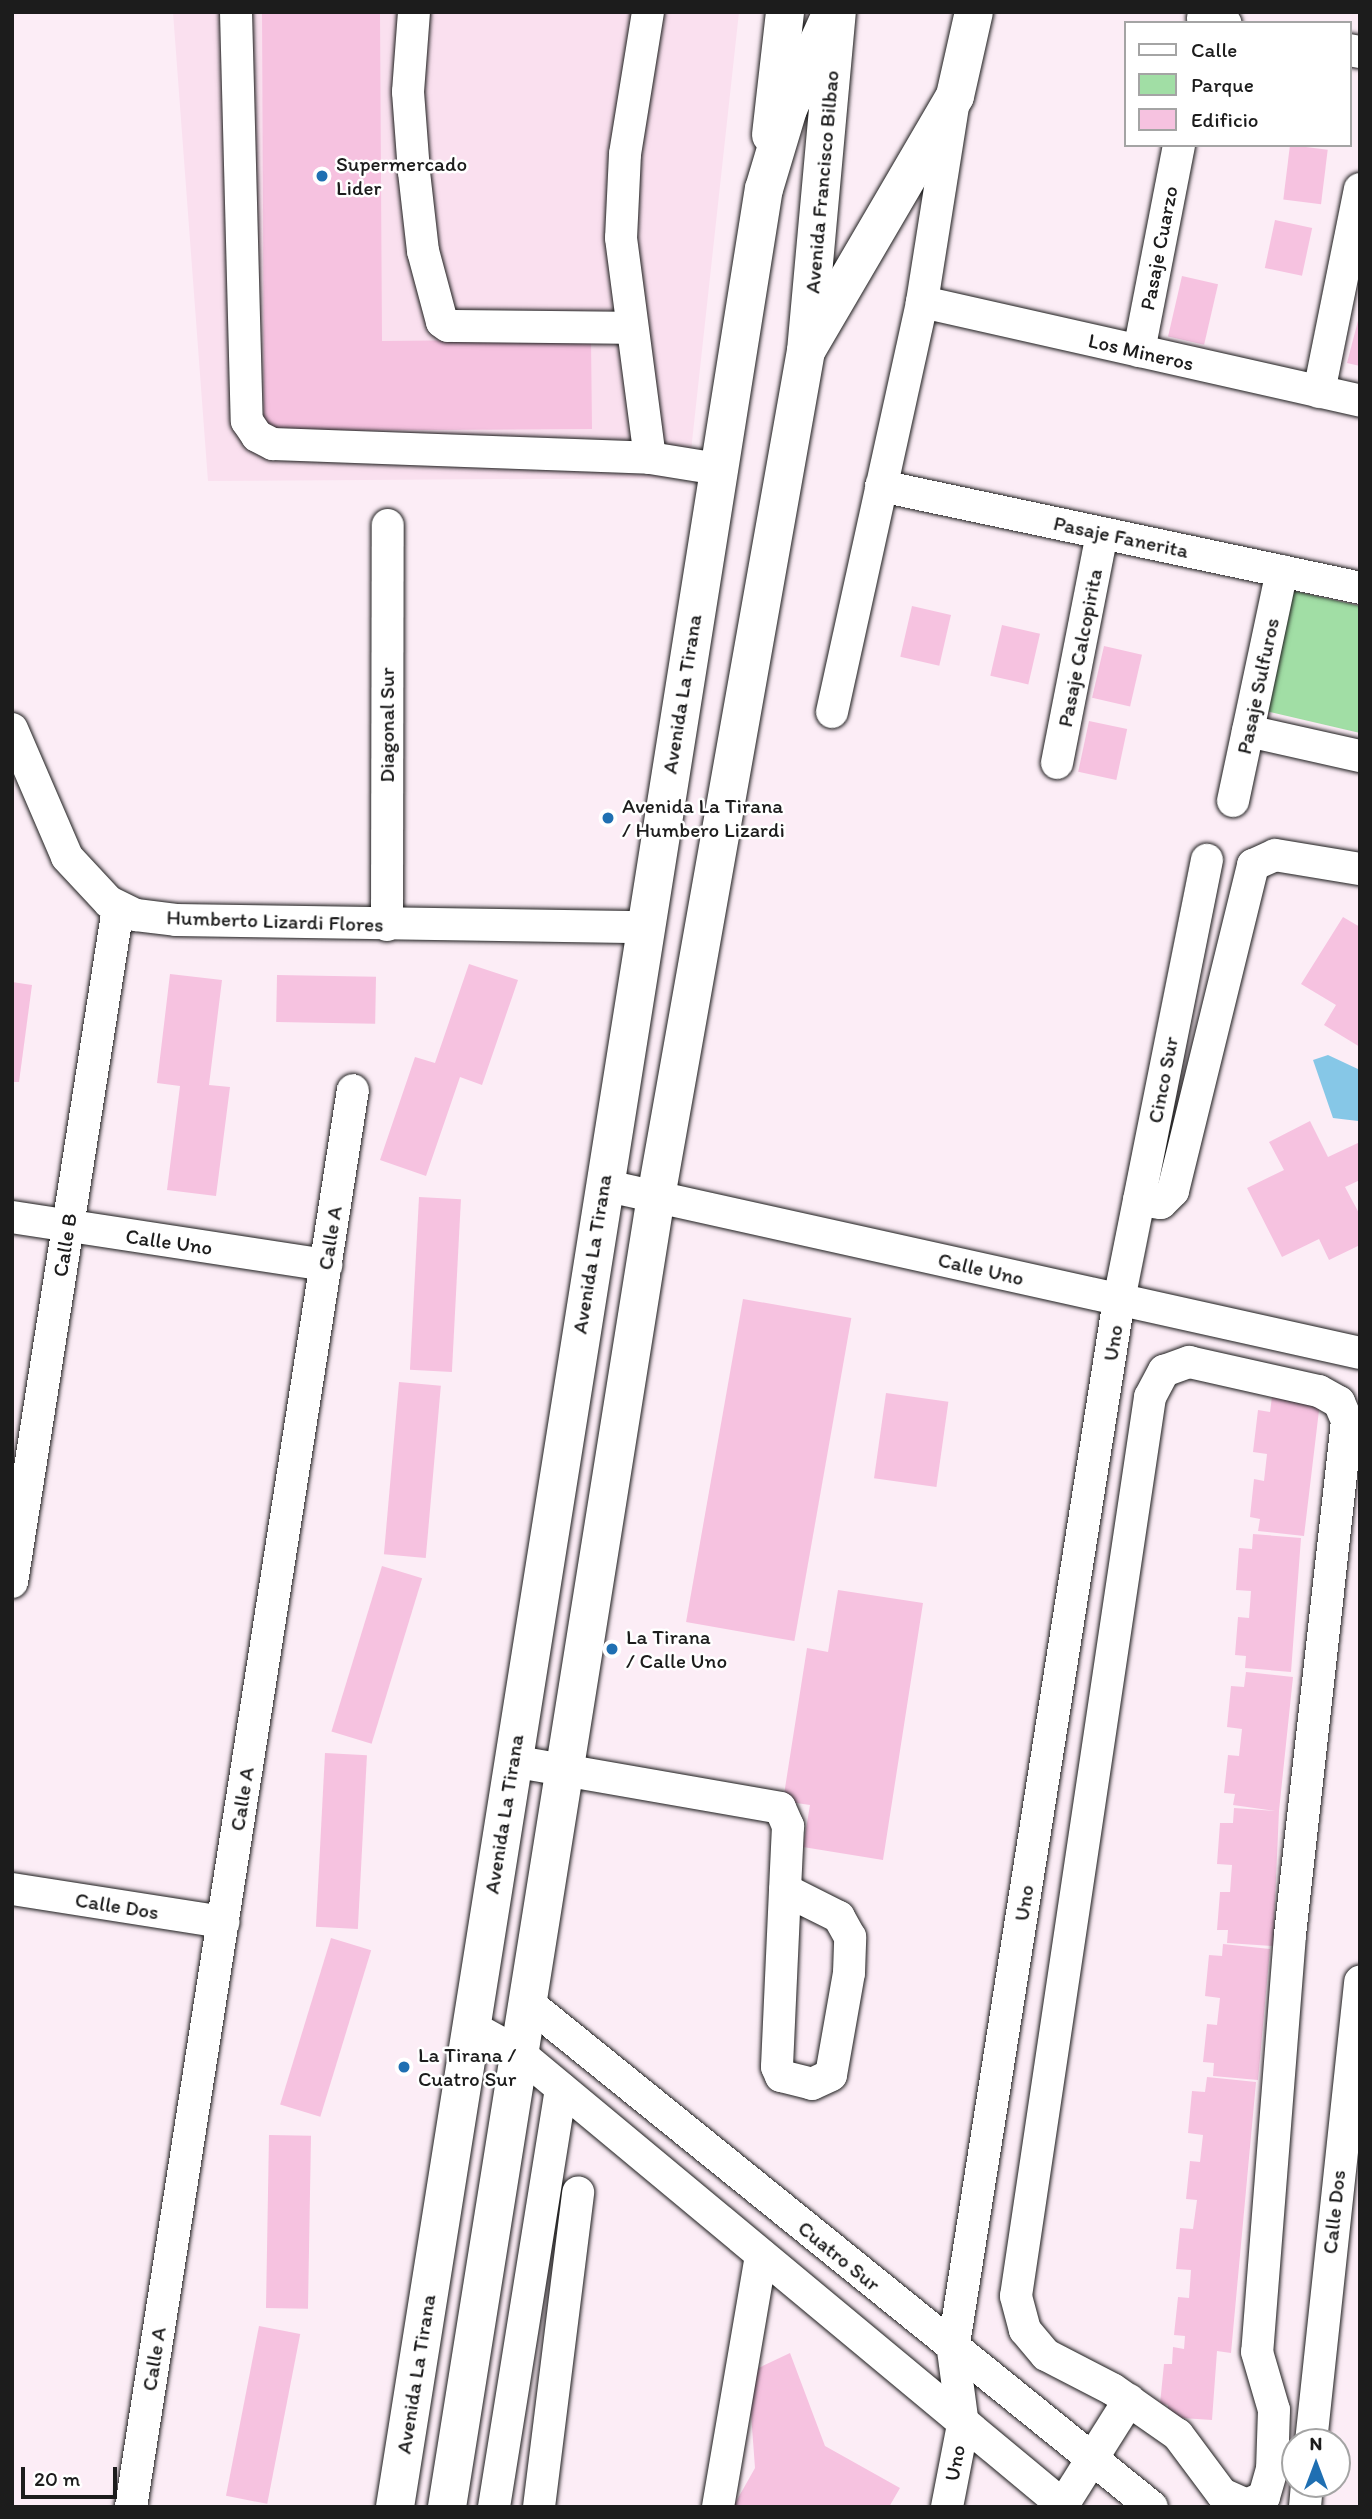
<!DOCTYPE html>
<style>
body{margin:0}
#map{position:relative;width:1372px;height:2519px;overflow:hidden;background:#fcedf6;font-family:Itim,sans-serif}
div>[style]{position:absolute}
.built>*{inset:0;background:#fae0ef}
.green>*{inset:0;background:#a1dea5}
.water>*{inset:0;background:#86c7e7}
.building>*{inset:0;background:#f6c2e0;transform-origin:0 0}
.roads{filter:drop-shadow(0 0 2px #1c1c1c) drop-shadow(0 0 2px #1c1c1c)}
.minor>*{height:32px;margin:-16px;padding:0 16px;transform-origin:16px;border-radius:16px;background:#fff}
.major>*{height:38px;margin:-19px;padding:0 19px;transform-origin:19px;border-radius:19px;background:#fff}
.highway>*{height:38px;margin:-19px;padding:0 19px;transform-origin:19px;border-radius:19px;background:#fff}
.dots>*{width:19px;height:19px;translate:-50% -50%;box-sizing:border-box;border:4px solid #fff;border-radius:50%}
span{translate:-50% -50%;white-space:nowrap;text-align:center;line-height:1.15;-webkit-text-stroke:5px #fff;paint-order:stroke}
.poi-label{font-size:21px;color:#1c1c1c}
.left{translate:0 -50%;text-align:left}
.street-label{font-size:21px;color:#1c1c1c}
.frame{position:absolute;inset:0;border:14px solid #1c1c1c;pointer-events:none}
.legend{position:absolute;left:1124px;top:21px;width:228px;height:126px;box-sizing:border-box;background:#fff;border:2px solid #a4a4a4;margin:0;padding:9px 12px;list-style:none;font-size:21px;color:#1c1c1c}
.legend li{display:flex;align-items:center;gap:14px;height:35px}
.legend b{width:35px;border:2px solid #a4a4a4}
.north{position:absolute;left:1281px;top:2428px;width:70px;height:70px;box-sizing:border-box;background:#fff;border:2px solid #a4a4a4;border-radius:50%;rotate:0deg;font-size:19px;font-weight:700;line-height:28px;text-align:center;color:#1c1c1c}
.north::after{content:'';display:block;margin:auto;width:24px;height:32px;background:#1f6fb2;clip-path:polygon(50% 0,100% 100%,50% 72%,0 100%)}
.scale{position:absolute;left:21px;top:2467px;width:96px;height:32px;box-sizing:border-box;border:4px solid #1c1c1c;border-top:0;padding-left:9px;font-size:21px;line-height:24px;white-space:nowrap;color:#1c1c1c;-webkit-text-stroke:5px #fff;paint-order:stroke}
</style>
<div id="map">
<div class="built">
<i style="clip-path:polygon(173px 12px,739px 12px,688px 478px,208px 481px)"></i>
</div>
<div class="green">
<i style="clip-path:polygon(1294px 591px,1360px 606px,1360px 733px,1266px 711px)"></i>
</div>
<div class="water">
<i style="clip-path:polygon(1328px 1055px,1360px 1070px,1358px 1121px,1333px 1118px,1313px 1060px)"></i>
</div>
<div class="building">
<i style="clip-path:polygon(262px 12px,380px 12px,382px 341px,591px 339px,592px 429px,264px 431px)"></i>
<i style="left:1290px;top:145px;width:38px;height:55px;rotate:7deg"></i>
<i style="left:1275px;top:220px;width:38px;height:49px;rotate:12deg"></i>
<i style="left:1182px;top:276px;width:37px;height:62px;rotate:13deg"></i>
<i style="clip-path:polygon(1360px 313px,1360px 366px,1347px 363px)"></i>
<i style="left:912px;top:606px;width:40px;height:52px;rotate:13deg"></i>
<i style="left:1002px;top:625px;width:39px;height:52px;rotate:13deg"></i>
<i style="left:1104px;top:646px;width:39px;height:53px;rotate:13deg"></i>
<i style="left:1089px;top:721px;width:39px;height:52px;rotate:12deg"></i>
<i style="clip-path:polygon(1343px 917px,1360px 927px,1360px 1047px,1324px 1025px,1336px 1005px,1301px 984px)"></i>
<i style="clip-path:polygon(469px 964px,518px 980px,482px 1085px,460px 1077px,426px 1176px,380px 1160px,415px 1057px,435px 1063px)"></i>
<i style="clip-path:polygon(170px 974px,222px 980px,209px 1085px,230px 1087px,216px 1196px,167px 1190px,180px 1086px,157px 1083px)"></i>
<i style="left:277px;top:975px;width:99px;height:47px;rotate:1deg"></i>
<i style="clip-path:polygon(12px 982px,32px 985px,19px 1082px,12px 1082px)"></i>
<i style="clip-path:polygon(1310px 1121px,1328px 1157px,1360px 1142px,1360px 1180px,1345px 1187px,1360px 1215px,1360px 1245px,1329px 1260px,1319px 1239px,1282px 1257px,1247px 1188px,1284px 1170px,1269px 1142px)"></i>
<i style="left:419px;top:1197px;width:42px;height:173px;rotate:3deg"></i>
<i style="left:743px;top:1299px;width:110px;height:328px;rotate:10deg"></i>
<i style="left:399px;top:1382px;width:42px;height:173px;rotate:5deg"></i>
<i style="left:886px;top:1393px;width:63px;height:86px;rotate:8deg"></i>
<i style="clip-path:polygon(1272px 1397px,1320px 1402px,1304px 1536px,1258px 1531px,1260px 1519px,1250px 1517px,1254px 1479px,1264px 1481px,1267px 1454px,1253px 1452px,1258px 1410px,1270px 1412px)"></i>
<i style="clip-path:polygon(1253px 1534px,1301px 1538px,1291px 1672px,1245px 1668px,1246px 1656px,1235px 1655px,1238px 1617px,1249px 1618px,1251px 1591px,1236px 1590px,1239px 1548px,1252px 1549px)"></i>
<i style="left:382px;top:1566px;width:42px;height:173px;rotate:17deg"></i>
<i style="clip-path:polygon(838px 1590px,923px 1603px,883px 1860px,803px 1847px,810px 1805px,783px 1801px,807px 1648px,828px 1652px)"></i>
<i style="clip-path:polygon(1246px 1672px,1293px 1677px,1279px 1811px,1273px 1946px,1227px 1943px,1228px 1930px,1217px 1930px,1220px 1892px,1230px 1892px,1232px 1865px,1217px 1864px,1220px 1823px,1233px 1823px,1234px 1808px,1275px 1811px,1233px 1805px,1235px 1794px,1224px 1793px,1228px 1755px,1239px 1756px,1242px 1729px,1227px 1727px,1231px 1686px,1244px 1687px)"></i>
<i style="left:325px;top:1753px;width:42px;height:174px;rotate:3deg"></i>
<i style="left:331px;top:1938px;width:42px;height:174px;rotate:17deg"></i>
<i style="clip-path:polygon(1223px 1944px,1270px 1949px,1258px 2080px,1213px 2076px,1214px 2063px,1203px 2062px,1207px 2024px,1217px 2025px,1220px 1998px,1205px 1996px,1209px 1955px,1222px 1956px)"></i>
<i style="clip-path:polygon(1207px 2077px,1256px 2082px,1231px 2353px,1217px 2351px,1212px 2420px,1167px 2417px,1168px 2405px,1160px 2404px,1164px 2364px,1172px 2364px,1173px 2347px,1184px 2349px,1185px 2336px,1174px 2335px,1178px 2297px,1189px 2298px,1191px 2270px,1176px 2269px,1180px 2228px,1193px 2229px,1197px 2200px,1186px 2199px,1190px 2161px,1200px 2162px,1203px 2135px,1188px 2133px,1192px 2091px,1205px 2092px)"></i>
<i style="left:269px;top:2135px;width:42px;height:173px;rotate:1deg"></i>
<i style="left:259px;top:2326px;width:42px;height:173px;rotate:11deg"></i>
<i style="clip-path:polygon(790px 2353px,825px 2446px,900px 2488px,889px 2507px,733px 2507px,755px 2468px,748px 2373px)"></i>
</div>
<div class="roads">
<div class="minor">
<i style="left:236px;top:12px;width:409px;rotate:88.5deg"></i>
<i style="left:247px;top:421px;width:18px;rotate:56deg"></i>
<i style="left:257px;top:436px;width:18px;rotate:27deg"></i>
<i style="left:273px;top:444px;width:377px;rotate:2.1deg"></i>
<i style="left:650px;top:458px;width:69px;rotate:9.2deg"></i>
<i style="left:414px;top:12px;width:80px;rotate:94.3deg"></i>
<i style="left:408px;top:92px;width:80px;rotate:85.7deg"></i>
<i style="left:414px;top:172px;width:80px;rotate:83.5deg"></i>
<i style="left:423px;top:251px;width:73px;rotate:75deg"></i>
<i style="left:442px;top:322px;width:7px;rotate:34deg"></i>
<i style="left:448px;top:326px;width:182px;rotate:0.6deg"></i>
<i style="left:648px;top:12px;width:144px;rotate:99.2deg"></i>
<i style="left:625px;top:154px;width:84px;rotate:92.7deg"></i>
<i style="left:621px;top:238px;width:222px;rotate:82.5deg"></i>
<i style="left:1203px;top:18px;width:23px;rotate:13deg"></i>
<i style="left:1349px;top:50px;width:11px;rotate:10deg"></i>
<i style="left:922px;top:302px;width:449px;rotate:12.7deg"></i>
<i style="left:1139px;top:351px;width:210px;rotate:-79deg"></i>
<i style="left:1319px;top:392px;width:207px;rotate:-78.6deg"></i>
<i style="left:881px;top:486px;width:490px;rotate:12deg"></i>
<i style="left:832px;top:712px;width:420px;rotate:-77.6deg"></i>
<i style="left:922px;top:302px;width:197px;rotate:-81deg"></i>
<i style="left:12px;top:729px;width:139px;rotate:66.7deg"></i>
<i style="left:67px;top:857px;width:62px;rotate:47deg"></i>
<i style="left:109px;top:902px;width:30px;rotate:26deg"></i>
<i style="left:136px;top:915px;width:40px;rotate:7.1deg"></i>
<i style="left:176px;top:920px;width:469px;rotate:0.9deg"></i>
<i style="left:1248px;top:731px;width:115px;rotate:12.6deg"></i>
<i style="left:1057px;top:763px;width:234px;rotate:-78.9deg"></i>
<i style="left:1233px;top:801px;width:235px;rotate:-78deg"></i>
<i style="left:387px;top:925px;width:400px;rotate:-89.9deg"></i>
<i style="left:603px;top:1185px;width:775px;rotate:12.51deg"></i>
<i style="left:1139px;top:1200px;width:22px;rotate:8deg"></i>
<i style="left:1161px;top:1203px;width:17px;rotate:-45deg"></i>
<i style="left:1173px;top:1191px;width:336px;rotate:-76.2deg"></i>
<i style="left:1253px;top:865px;width:24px;rotate:-24deg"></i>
<i style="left:1275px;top:855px;width:86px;rotate:9.4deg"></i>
<i style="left:12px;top:1217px;width:318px;rotate:8.7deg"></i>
<i style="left:1189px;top:1362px;width:133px;rotate:12.6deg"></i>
<i style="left:1319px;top:1391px;width:23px;rotate:29deg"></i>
<i style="left:1339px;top:1402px;width:21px;rotate:67deg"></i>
<i style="left:1347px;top:1421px;width:517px;rotate:96.33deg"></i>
<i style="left:1290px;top:1935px;width:418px;rotate:94.5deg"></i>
<i style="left:1257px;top:2352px;width:60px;rotate:73.7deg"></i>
<i style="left:1274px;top:2410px;width:59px;rotate:91.9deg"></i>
<i style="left:1272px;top:2469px;width:29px;rotate:106deg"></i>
<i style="left:1264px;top:2497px;width:19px;rotate:155deg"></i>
<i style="left:1247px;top:2505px;width:27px;rotate:-156deg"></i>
<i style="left:1222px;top:2494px;width:74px;rotate:-126.7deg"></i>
<i style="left:1178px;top:2435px;width:80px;rotate:-145.1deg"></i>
<i style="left:1112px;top:2389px;width:74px;rotate:-152.7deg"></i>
<i style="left:1046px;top:2355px;width:33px;rotate:-130deg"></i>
<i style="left:1025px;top:2330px;width:35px;rotate:-105deg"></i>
<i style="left:1016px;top:2296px;width:909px;rotate:-81.52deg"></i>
<i style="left:1150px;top:1397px;width:30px;rotate:-62deg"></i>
<i style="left:1164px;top:1371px;width:27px;rotate:-20deg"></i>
<i style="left:12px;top:1582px;width:682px;rotate:-81.06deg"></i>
<i style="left:512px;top:1761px;width:272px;rotate:9.9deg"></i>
<i style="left:780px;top:1808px;width:20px;rotate:66deg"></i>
<i style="left:788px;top:1826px;width:64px;rotate:92.7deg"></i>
<i style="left:785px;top:1890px;width:177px;rotate:92.6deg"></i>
<i style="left:777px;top:2067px;width:10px;rotate:66deg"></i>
<i style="left:781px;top:2076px;width:32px;rotate:14deg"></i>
<i style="left:812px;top:2084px;width:21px;rotate:-25deg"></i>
<i style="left:831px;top:2075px;width:104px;rotate:-80deg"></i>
<i style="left:849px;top:1973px;width:36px;rotate:-88deg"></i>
<i style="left:850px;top:1937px;width:23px;rotate:-119deg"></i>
<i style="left:839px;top:1917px;width:60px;rotate:-153.4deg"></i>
<i style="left:12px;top:1889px;width:214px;rotate:8.9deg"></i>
<i style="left:528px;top:2003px;width:802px;rotate:38.93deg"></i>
<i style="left:470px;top:2026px;width:56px;rotate:28.9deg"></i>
<i style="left:519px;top:2053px;width:710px;rotate:39.74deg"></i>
<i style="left:1311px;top:2442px;width:463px;rotate:-83.9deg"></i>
<i style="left:1063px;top:2505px;width:124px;rotate:-57.8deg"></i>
<i style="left:131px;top:2507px;width:1434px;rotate:-81.1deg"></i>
<i style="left:494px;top:2507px;width:424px;rotate:-80.9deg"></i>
<i style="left:539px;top:2507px;width:317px;rotate:-82.9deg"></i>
<i style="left:718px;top:2507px;width:256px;rotate:-80.3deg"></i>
<i style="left:947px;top:2507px;width:84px;rotate:-79deg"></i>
<i style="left:963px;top:2425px;width:76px;rotate:-97.6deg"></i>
<i style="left:953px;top:2350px;width:1063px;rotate:-81.02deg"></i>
<i style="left:1119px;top:1300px;width:449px;rotate:-78.7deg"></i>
<i style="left:1305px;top:2507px;width:23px;rotate:-85deg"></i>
</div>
<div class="major">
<i style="left:771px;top:135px;width:124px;rotate:-83.5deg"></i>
<i style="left:806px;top:351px;width:340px;rotate:-84.8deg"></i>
</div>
<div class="highway">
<i style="left:395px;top:2507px;width:2347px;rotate:-80.96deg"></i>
<i style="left:764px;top:189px;width:84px;rotate:-73.3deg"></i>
<i style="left:788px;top:109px;width:107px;rotate:-65.6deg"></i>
<i style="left:447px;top:2507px;width:1327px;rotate:-80.94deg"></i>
<i style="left:656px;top:1197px;width:859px;rotate:-79.95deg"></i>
<i style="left:806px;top:351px;width:295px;rotate:-59.7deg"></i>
<i style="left:955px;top:96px;width:86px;rotate:-77.3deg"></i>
</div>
</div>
<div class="dots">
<i style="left:322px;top:176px;background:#1f6fb2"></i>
<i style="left:608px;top:818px;background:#1f6fb2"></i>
<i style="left:612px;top:1649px;background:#1f6fb2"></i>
<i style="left:404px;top:2067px;background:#1f6fb2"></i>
</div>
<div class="poi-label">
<span class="left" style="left:336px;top:176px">Supermercado<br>Lider</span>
<span class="left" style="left:622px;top:818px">Avenida La Tirana<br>/ Humbero Lizardi</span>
<span class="left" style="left:626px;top:1649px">La Tirana<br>/ Calle Uno</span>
<span class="left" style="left:418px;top:2067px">La Tirana /<br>Cuatro Sur</span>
</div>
<div class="street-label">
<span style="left:822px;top:182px;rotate:-85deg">Avenida Francisco Bilbao</span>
<span style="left:1159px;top:248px;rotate:-79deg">Pasaje Cuarzo</span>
<span style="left:1141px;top:352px;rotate:13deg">Los Mineros</span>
<span style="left:1121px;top:537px;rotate:12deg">Pasaje Fanerita</span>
<span style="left:1080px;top:648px;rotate:-79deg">Pasaje Calcopirita</span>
<span style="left:1258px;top:686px;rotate:-78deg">Pasaje Sulfuros</span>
<span style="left:682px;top:694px;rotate:-81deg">Avenida La Tirana</span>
<span style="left:387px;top:725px;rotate:-90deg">Diagonal Sur</span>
<span style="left:275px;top:921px;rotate:2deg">Humberto Lizardi Flores</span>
<span style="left:1163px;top:1080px;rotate:-79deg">Cinco Sur</span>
<span style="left:330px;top:1238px;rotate:-81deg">Calle A</span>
<span style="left:169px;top:1242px;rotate:8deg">Calle Uno</span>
<span style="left:65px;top:1245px;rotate:-81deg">Calle B</span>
<span style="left:592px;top:1254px;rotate:-81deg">Avenida La Tirana</span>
<span style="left:981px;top:1269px;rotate:13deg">Calle Uno</span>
<span style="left:1113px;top:1343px;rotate:-81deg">Uno</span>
<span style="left:242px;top:1799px;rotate:-81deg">Calle A</span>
<span style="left:504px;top:1814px;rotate:-81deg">Avenida La Tirana</span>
<span style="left:1024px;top:1903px;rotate:-81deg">Uno</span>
<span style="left:117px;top:1906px;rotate:9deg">Calle Dos</span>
<span style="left:1334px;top:2212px;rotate:-84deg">Calle Dos</span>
<span style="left:839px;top:2256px;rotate:39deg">Cuatro Sur</span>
<span style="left:154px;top:2359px;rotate:-81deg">Calle A</span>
<span style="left:416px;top:2374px;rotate:-81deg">Avenida La Tirana</span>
<span style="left:955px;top:2463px;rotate:-79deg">Uno</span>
</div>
<div class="frame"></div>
<ul class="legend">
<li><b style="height:9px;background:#fff"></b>Calle</li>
<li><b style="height:19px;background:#a1dea5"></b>Parque</li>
<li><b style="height:19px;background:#f6c2e0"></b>Edificio</li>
</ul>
<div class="north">N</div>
<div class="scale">20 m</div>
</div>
